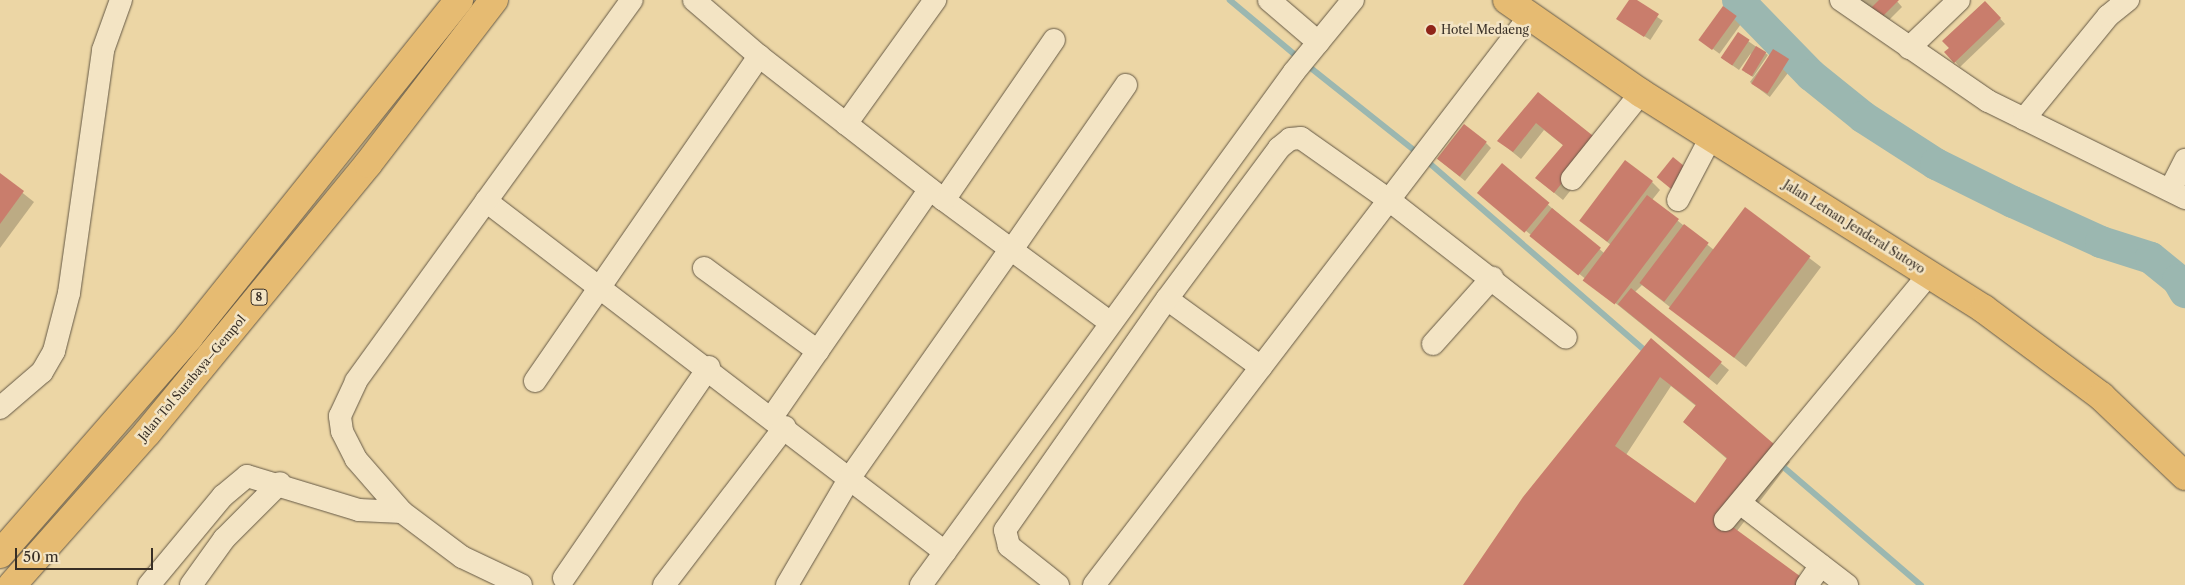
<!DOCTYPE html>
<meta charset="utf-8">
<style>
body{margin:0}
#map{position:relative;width:2185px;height:585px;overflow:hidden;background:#ecd6a5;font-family:"Libre Caslon Text",serif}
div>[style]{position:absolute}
.shadow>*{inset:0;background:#0003;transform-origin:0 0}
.stream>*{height:5.5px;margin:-2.75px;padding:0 2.75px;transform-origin:2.75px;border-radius:2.75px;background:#9bb7b0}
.river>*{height:32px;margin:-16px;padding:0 16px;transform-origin:16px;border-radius:16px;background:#9bb7b0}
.building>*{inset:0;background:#c97d6c;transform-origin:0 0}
.roads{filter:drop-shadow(0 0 1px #645845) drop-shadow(0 0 1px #645845)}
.minor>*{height:22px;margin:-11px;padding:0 11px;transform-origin:11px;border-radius:11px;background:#f3e4c4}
.highway>*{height:28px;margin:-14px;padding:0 14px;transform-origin:14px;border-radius:14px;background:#e6bb72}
.dots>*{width:14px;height:14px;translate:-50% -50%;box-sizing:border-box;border:2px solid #f3e4c4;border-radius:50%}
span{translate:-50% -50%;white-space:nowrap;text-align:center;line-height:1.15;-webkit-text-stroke:5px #f3e4c4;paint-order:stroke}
.shield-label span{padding:1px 4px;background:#f3e4c4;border:1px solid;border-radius:4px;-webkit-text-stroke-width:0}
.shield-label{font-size:11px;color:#372e25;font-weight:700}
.poi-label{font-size:12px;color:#372e25}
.left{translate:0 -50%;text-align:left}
.street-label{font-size:12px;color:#372e25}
.scale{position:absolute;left:15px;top:548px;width:138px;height:22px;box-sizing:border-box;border:2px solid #372e25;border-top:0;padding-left:6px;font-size:15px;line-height:18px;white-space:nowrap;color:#372e25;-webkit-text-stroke:4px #f3e4c4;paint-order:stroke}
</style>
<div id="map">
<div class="shadow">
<i style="left:1631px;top:0;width:38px;height:23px;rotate:33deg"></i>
<i style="clip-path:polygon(1858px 0,1896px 0,1902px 7px,1884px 25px)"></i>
<i style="clip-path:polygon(1985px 2px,2005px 24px,1960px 67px,1946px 52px)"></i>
<i style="left:1723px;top:8px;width:24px;height:39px;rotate:36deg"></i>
<i style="clip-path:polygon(1738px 34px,1768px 55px,1753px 77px,1745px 72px,1751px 53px,1739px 70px,1722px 58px)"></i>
<i style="left:1774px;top:50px;width:25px;height:40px;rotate:37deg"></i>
<i style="clip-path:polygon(1538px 94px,1604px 148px,1563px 200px,1536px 178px,1564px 146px,1544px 130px,1521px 159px,1499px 141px)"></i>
<i style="clip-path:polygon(1486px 143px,1491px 148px,1465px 181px,1438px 159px)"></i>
<i style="clip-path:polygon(1502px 165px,1604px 253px,1611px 245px,1580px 220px,1652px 182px,1660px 190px,1652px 200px,1714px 250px,1745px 209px,1821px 267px,1746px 367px,1642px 285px,1635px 292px,1729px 370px,1717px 385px,1479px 193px)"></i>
<i style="clip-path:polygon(0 175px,34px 202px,0 248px)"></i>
<i style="clip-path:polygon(evenodd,1651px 340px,1790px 462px,1737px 531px,1464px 585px,1651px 340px,1671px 386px,1696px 406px,1684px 422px,1727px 459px,1695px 505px,1626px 455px,1671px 386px)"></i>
</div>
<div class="stream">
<i style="left:1230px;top:0;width:90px;rotate:40deg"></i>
<i style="left:1306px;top:64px;width:143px;rotate:38.5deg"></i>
<i style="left:1425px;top:159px;width:296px;rotate:41deg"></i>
<i style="left:1778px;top:462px;width:189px;rotate:40.7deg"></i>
</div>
<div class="river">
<i style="left:1738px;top:0;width:105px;rotate:45.8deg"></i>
<i style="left:1811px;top:75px;width:67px;rotate:38.9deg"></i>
<i style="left:1863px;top:117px;width:87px;rotate:32.8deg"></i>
<i style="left:1936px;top:164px;width:86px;rotate:26.3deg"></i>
<i style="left:2013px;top:202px;width:97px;rotate:24.4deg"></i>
<i style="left:2101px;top:242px;width:52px;rotate:17.7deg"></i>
<i style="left:2151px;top:258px;width:35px;rotate:39deg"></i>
<i style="left:2178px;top:280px;width:14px;rotate:60deg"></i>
</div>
<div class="building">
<i style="clip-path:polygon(1629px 0,1637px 0,1659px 14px,1644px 37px,1616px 19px)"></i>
<i style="clip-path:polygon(1879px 0,1899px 0,1878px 21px,1868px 11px)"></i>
<i style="clip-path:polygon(1985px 1px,2001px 18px,1954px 63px,1944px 52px,1949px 48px,1942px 41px)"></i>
<i style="left:1723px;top:6px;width:17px;height:42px;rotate:36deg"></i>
<i style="left:1738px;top:32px;width:14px;height:31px;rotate:34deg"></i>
<i style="left:1756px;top:46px;width:12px;height:28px;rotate:31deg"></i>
<i style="left:1773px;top:49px;width:19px;height:41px;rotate:32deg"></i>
<i style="clip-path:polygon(1538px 92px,1597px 139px,1554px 193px,1535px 178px,1563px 145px,1536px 123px,1513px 152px,1497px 141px)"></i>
<i style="left:1464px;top:124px;width:29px;height:44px;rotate:38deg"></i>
<i style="left:1673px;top:157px;width:19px;height:26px;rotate:39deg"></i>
<i style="left:1625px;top:160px;width:35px;height:76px;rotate:37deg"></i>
<i style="left:1502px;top:163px;width:62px;height:39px;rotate:40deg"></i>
<i style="clip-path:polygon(0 173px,24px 191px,0 224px)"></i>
<i style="left:1647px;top:195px;width:40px;height:107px;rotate:37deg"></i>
<i style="left:1745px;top:207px;width:82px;height:127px;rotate:37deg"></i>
<i style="left:1552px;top:208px;width:63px;height:36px;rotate:39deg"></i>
<i style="left:1684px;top:224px;width:31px;height:74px;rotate:37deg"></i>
<i style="left:1631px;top:288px;width:117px;height:21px;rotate:39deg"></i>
<i style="clip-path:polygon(evenodd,1651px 338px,1781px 450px,1726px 522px,1812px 585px,1463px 585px,1523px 497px,1651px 338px,1660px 377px,1696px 405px,1683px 422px,1727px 458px,1695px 503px,1615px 446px,1660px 377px)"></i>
</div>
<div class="roads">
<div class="minor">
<i style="left:694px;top:0;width:86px;rotate:40.7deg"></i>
<i style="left:759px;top:56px;width:234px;rotate:37.9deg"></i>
<i style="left:944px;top:200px;width:207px;rotate:36.4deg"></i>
<i style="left:1269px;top:0;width:65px;rotate:40.6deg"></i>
<i style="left:1841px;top:0;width:178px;rotate:34.5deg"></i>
<i style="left:1988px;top:101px;width:220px;rotate:26.2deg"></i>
<i style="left:1909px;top:48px;width:69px;rotate:-43.8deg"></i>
<i style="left:2024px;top:119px;width:133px;rotate:-50.8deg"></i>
<i style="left:2108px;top:16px;width:26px;rotate:-39deg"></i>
<i style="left:846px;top:124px;width:153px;rotate:-54.3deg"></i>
<i style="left:1572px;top:179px;width:110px;rotate:-51.3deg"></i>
<i style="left:2170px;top:190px;width:34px;rotate:-63deg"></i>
<i style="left:944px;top:200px;width:194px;rotate:-55.5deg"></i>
<i style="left:1678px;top:200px;width:71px;rotate:-62.4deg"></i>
<i style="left:486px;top:201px;width:578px;rotate:37.41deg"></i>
<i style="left:1011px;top:251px;width:202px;rotate:-55.3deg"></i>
<i style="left:704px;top:268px;width:141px;rotate:36.1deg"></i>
<i style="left:1167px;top:299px;width:116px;rotate:35.9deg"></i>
<i style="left:1433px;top:344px;width:89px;rotate:-48.2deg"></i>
<i style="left:535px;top:381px;width:395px;rotate:-55.4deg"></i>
<i style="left:0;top:408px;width:55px;rotate:-40.6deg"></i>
<i style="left:42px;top:372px;width:24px;rotate:-60deg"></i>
<i style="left:54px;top:351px;width:60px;rotate:-75.5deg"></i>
<i style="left:69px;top:293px;width:245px;rotate:-82deg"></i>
<i style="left:103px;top:50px;width:53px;rotate:-70.2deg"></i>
<i style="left:772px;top:417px;width:277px;rotate:-55.3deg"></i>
<i style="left:1740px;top:503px;width:135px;rotate:37.5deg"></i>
<i style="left:1725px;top:520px;width:320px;rotate:-50.3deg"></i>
<i style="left:564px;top:578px;width:256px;rotate:-55.5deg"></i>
<i style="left:149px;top:585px;width:116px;rotate:-50.3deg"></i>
<i style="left:223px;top:496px;width:31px;rotate:-40deg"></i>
<i style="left:247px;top:476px;width:117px;rotate:16.9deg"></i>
<i style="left:359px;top:510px;width:43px;rotate:2.7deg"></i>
<i style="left:191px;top:585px;width:57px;rotate:-54.3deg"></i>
<i style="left:224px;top:539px;width:79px;rotate:-45deg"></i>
<i style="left:521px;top:585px;width:65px;rotate:-154.6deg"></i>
<i style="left:462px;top:557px;width:75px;rotate:-143.1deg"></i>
<i style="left:402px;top:512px;width:70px;rotate:-131deg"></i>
<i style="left:356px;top:459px;width:31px;rotate:-117deg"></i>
<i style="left:342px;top:431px;width:15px;rotate:-98deg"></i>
<i style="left:340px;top:416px;width:38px;rotate:-65deg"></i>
<i style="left:356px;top:381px;width:470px;rotate:-54.1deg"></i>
<i style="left:664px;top:585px;width:199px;rotate:-52.6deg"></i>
<i style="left:787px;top:585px;width:126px;rotate:-59.6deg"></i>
<i style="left:851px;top:476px;width:276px;rotate:-54.9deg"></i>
<i style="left:921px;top:585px;width:634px;rotate:-53.98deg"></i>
<i style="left:1294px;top:72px;width:93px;rotate:-50.7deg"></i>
<i style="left:1058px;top:585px;width:63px;rotate:-141.5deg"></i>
<i style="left:1009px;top:546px;width:16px;rotate:-104deg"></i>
<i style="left:1005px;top:530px;width:282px;rotate:-55deg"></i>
<i style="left:1167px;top:299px;width:188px;rotate:-53.4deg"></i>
<i style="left:1279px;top:148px;width:14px;rotate:-39deg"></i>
<i style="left:1290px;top:139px;width:11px;rotate:-5deg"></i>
<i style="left:1301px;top:138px;width:108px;rotate:35.2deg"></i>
<i style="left:1389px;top:200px;width:224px;rotate:37.9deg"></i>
<i style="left:1094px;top:585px;width:715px;rotate:-52.55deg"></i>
<i style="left:1807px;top:585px;width:24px;rotate:-55deg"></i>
</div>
<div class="highway">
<i style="left:1507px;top:0;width:163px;rotate:34.8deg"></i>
<i style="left:1641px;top:93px;width:405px;rotate:32.2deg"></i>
<i style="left:1984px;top:309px;width:146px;rotate:36.6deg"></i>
<i style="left:2101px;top:396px;width:116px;rotate:43.6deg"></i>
<i style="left:0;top:554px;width:288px;rotate:-48.9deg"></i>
<i style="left:189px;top:337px;width:432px;rotate:-51.3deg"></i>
<i style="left:12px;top:585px;width:203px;rotate:-48.4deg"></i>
<i style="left:147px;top:433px;width:348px;rotate:-50.6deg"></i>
<i style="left:368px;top:164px;width:207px;rotate:-52.5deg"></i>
</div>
</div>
<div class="dots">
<i style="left:1431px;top:30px;background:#8f2418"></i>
</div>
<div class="shield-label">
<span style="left:259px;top:297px">8</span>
</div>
<div class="poi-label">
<span class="left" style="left:1441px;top:30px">Hotel Medaeng</span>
</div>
<div class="street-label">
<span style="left:1854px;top:227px;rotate:32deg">Jalan Letnan Jenderal Sutoyo</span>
<span style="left:192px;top:378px;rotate:-50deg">Jalan Tol Surabaya–Gempol</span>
</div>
<div class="scale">50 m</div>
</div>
